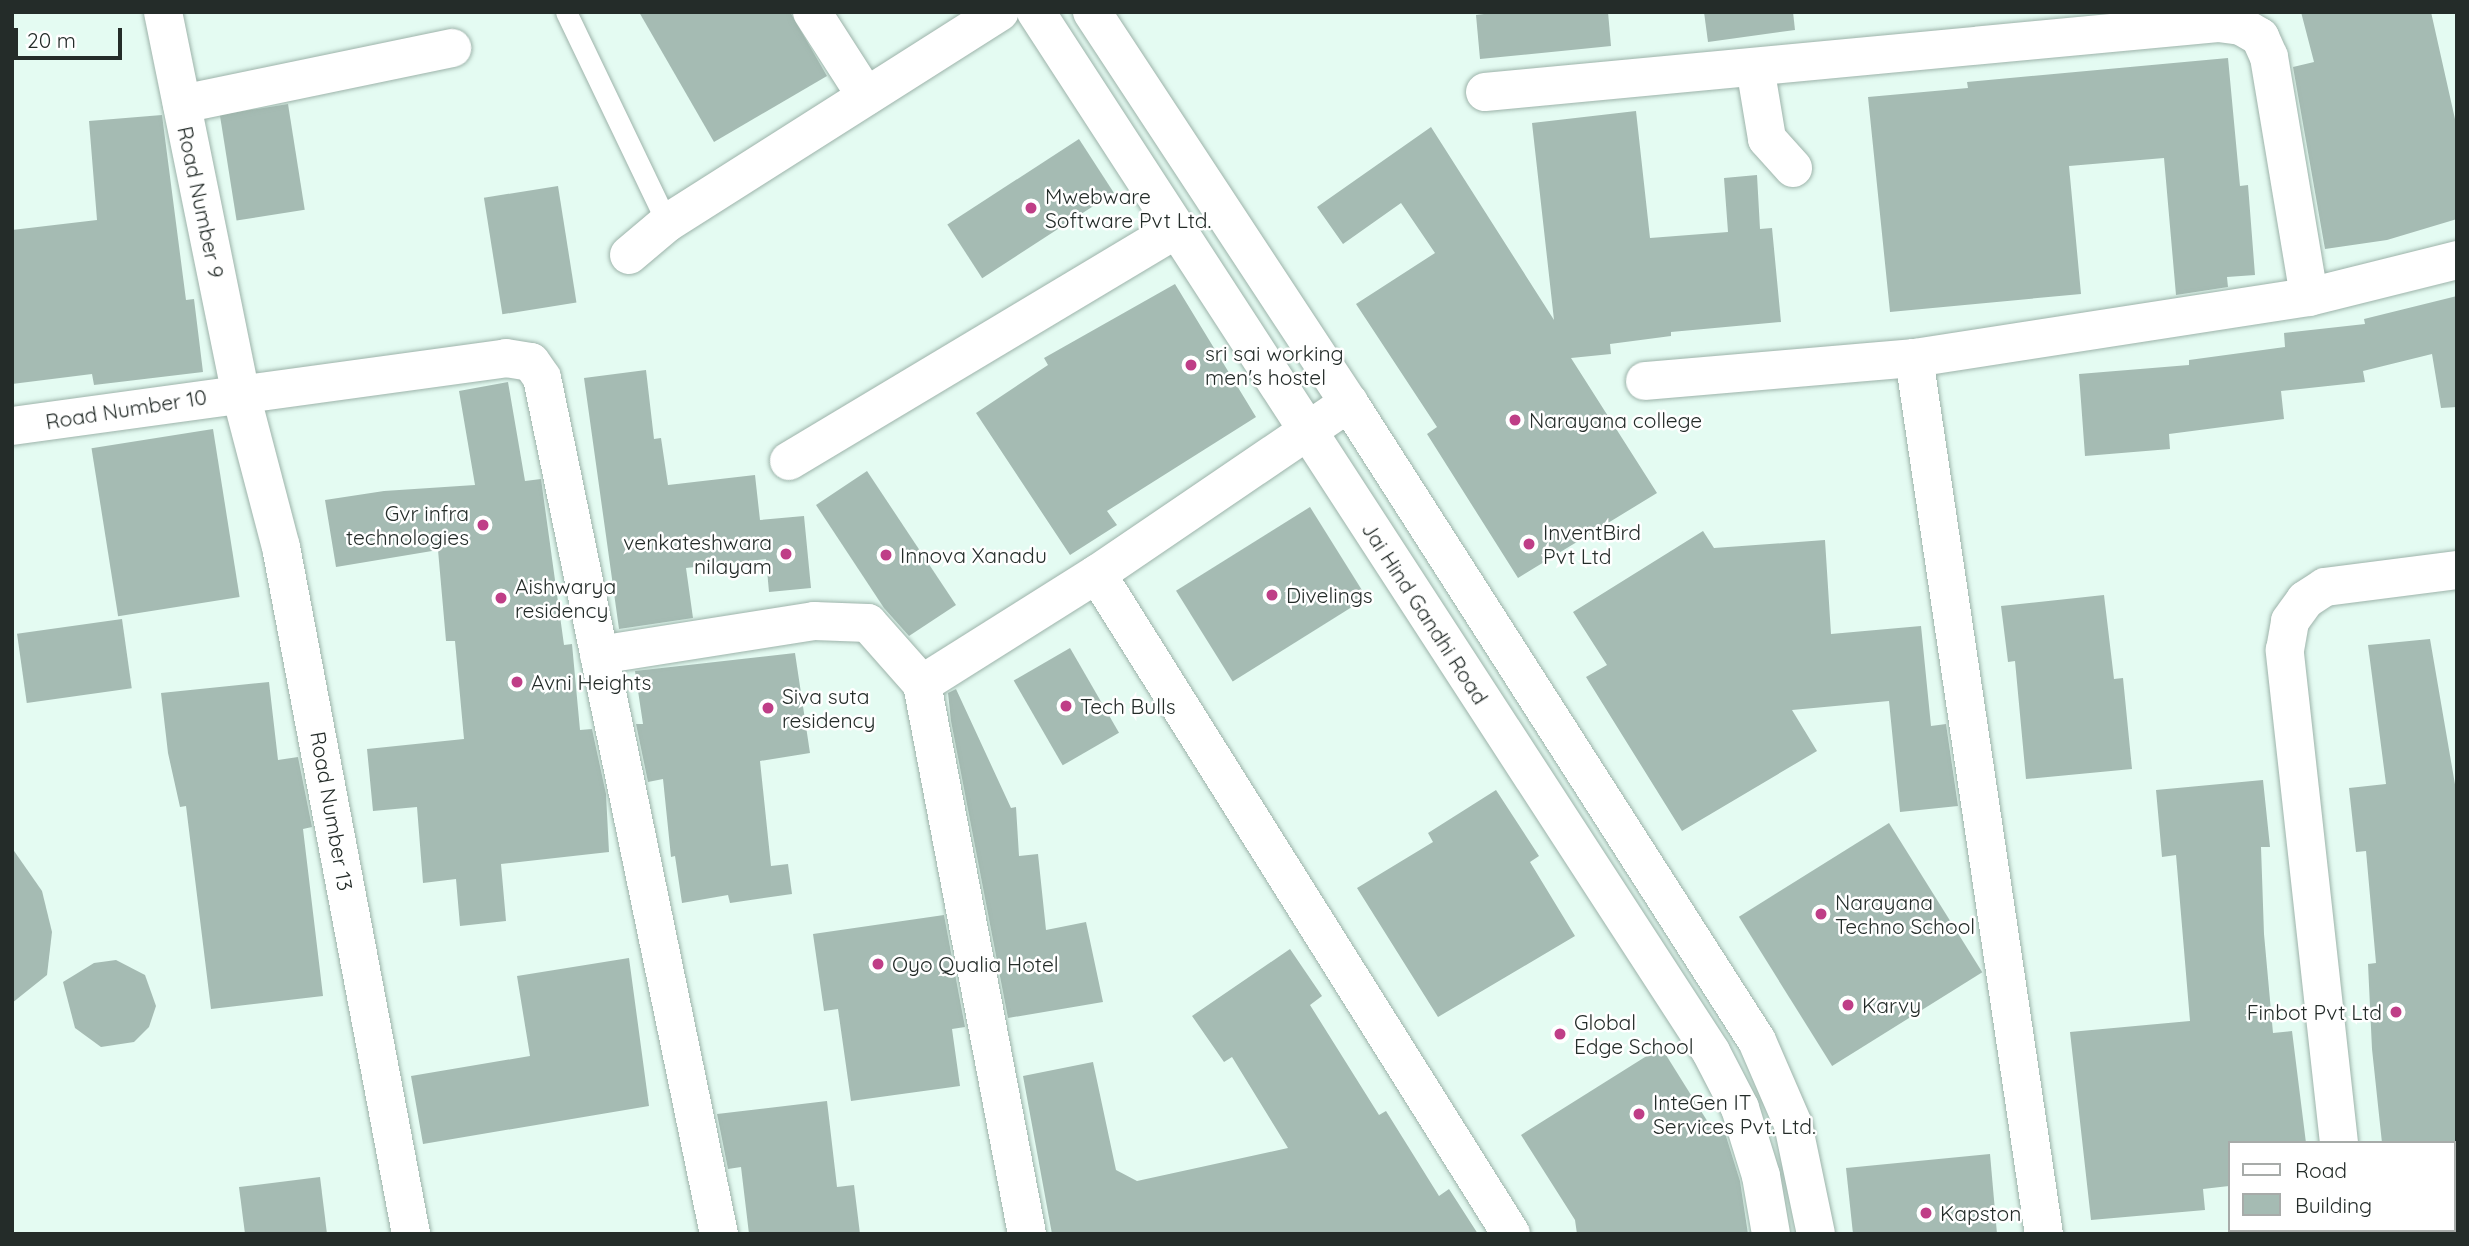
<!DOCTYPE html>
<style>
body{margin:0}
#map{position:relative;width:2469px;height:1246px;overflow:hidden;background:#e4fbf2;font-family:Quicksand,sans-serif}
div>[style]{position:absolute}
.building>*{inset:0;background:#a5bbb3;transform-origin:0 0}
.roads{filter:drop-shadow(0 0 2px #9db3aa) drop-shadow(0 0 2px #9db3aa)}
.lane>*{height:21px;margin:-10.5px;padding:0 10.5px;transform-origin:10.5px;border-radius:10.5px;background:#fff}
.street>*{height:38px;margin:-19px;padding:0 19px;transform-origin:19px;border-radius:19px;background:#fff}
.secondary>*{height:38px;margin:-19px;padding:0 19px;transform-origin:19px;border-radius:19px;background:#fff}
.dots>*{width:19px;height:19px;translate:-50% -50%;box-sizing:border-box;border:4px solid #fff;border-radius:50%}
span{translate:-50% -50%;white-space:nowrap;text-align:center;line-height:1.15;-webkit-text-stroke:5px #fff;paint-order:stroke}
.poi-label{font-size:21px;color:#242c29}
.left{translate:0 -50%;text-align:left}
.right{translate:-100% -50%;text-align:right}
.street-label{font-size:21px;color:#242c29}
.frame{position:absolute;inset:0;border:14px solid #242c29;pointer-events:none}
.legend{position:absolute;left:2228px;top:1141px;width:228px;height:91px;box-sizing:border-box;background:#fff;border:2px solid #a7aba9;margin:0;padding:9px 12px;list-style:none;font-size:21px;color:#242c29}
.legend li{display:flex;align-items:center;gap:14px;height:35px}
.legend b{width:35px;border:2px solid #a7aba9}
.scale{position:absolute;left:14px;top:28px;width:108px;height:32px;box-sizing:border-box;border:4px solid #242c29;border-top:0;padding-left:9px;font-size:21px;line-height:24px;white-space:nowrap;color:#242c29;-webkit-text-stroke:5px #fff;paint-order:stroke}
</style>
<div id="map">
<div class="building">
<i style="clip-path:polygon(639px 12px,790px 12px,827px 76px,714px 142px)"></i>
<i style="clip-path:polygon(1500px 12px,1608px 12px,1611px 46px,1480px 59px,1476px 15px)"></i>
<i style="clip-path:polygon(1704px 12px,1793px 12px,1795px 30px,1708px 42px)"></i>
<i style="clip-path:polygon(2301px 12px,2431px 12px,2457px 128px,2457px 219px,2387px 240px,2325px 249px,2293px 67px,2314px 62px)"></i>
<i style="clip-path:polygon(2228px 58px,2240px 186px,2248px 185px,2255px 275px,2227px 277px,2228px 287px,2176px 295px,2164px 158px,2069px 166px,2081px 294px,1890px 312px,1868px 97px,1968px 88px,1967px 82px)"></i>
<i style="left:288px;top:104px;width:107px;height:69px;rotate:81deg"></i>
<i style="clip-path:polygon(1636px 111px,1650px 238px,1728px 232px,1724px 178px,1757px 175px,1760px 229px,1772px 228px,1781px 322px,1671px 332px,1671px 336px,1610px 344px,1611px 354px,1571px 358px,1657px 493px,1518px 578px,1427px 434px,1437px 427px,1356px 304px,1435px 253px,1401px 203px,1343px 244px,1317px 207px,1431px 127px,1554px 320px,1532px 123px)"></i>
<i style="clip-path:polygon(162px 115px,186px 300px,194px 299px,203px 372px,94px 385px,92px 374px,12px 384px,12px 230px,97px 220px,89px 121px)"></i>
<i style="left:1079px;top:139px;width:64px;height:157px;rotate:57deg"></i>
<i style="left:558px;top:186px;width:118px;height:75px;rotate:81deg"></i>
<i style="clip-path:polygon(1175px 284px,1256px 417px,1107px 511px,1117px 525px,1070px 555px,976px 413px,1048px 365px,1044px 358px)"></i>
<i style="clip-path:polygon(2457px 296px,2457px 407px,2441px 408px,2432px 354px,2363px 371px,2365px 382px,2281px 391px,2284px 419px,2169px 434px,2170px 449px,2085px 456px,2079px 374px,2189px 365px,2189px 360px,2285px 347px,2284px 333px,2365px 324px,2364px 319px)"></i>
<i style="clip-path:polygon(646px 370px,654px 439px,661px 438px,668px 485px,755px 475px,760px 520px,804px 516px,811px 588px,769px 592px,766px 559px,686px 568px,693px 618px,619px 629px,584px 378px)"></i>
<i style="clip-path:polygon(508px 382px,525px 481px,541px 479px,564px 645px,572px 644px,580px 730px,592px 729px,606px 794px,609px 852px,501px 864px,506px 921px,460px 926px,456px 879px,423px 883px,417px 807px,373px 811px,367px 749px,464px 739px,455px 641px,446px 641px,438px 550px,336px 567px,325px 500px,384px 491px,475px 485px,459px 391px)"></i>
<i style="left:213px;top:429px;width:170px;height:123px;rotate:81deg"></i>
<i style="clip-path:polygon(867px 471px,956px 605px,909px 636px,884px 608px,816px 505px)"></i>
<i style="left:1310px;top:507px;width:107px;height:158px;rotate:58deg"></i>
<i style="clip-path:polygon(1703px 531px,1714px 548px,1825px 540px,1831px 634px,1921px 626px,1931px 726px,1946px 724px,1958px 806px,1900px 812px,1889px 701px,1792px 710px,1817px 751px,1682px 831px,1586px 677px,1607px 665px,1573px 612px)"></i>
<i style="clip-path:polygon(2104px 595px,2114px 679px,2123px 678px,2132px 769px,2026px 779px,2015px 661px,2008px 662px,2001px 606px)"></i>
<i style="left:122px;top:619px;width:70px;height:106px;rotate:82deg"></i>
<i style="clip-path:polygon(2430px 639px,2457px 796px,2457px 1143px,2382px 1143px,2372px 1049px,2368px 964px,2376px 963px,2366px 851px,2356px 852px,2349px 788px,2386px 784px,2368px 645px)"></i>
<i style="left:1070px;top:648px;width:98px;height:65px;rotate:60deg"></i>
<i style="clip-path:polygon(795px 653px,810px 753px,760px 761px,771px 866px,788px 864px,792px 894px,730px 903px,728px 895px,682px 903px,675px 856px,671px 857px,663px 779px,648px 782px,636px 724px,643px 724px,635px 671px)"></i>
<i style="clip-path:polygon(269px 682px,278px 760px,298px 757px,312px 827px,303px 829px,323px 996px,211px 1009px,186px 806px,180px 807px,168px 753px,161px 693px)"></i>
<i style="clip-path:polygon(956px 689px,1011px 808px,1016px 807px,1019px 856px,1038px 854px,1046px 930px,1086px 922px,1103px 1002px,1008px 1018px,951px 721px,948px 693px)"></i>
<i style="clip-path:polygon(2263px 780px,2270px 847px,2261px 847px,2264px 934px,2273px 1033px,2292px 1031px,2306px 1143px,2229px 1143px,2229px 1186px,2203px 1189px,2205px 1210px,2091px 1220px,2070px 1032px,2190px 1021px,2176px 855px,2162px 857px,2156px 790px)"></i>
<i style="clip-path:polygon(1496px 790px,1539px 856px,1530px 862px,1575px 936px,1438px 1017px,1357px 888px,1433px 842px,1428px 833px)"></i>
<i style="left:1889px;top:823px;width:176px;height:177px;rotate:58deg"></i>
<i style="clip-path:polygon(12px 848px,42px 891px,52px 932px,47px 975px,12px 1003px)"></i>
<i style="clip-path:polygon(944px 915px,965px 1027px,952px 1029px,960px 1086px,851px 1101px,838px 1009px,824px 1011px,813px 934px)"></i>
<i style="clip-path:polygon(1290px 949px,1322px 996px,1310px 1005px,1379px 1115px,1386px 1111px,1439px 1196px,1449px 1189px,1478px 1234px,1052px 1234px,1023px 1076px,1093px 1062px,1116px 1170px,1137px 1181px,1288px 1148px,1232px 1057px,1224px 1062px,1192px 1016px)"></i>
<i style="clip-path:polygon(629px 958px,649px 1106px,423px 1144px,411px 1076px,530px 1056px,517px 976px)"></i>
<i style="clip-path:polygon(116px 960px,145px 975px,156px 1006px,149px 1027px,134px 1042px,101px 1047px,75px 1028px,63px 982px,94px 963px)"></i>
<i style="clip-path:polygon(1661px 1047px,1716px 1135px,1725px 1133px,1740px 1181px,1748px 1234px,1577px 1234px,1575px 1220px,1521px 1135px)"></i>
<i style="clip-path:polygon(827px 1101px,837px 1187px,854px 1185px,860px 1234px,749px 1234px,741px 1167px,728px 1169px,717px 1114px)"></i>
<i style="clip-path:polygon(1990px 1154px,1997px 1234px,1853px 1234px,1846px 1168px)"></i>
<i style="clip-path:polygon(320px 1177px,327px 1234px,245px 1234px,239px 1187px)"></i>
</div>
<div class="roads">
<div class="lane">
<i style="left:566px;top:12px;width:234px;rotate:64.4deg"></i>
</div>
<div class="street">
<i style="left:163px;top:12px;width:387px;rotate:78.5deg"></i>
<i style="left:240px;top:391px;width:161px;rotate:75.3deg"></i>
<i style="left:281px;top:547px;width:699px;rotate:79.28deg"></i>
<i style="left:812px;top:12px;width:100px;rotate:57.3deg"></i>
<i style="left:1755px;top:67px;width:73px;rotate:80.5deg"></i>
<i style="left:1767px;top:139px;width:39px;rotate:48deg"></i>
<i style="left:1485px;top:92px;width:736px;rotate:-5.38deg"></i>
<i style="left:2218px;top:23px;width:23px;rotate:7deg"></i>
<i style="left:2241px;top:26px;width:22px;rotate:30deg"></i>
<i style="left:2260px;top:37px;width:22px;rotate:66deg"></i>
<i style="left:2269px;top:57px;width:243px;rotate:80.5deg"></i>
<i style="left:182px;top:104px;width:276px;rotate:-11.7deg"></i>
<i style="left:629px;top:255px;width:50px;rotate:-40.1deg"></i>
<i style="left:667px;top:223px;width:394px;rotate:-32.4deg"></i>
<i style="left:1914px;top:358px;width:886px;rotate:81.56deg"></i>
<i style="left:1645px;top:381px;width:270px;rotate:-4.9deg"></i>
<i style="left:1914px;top:358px;width:400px;rotate:-8.8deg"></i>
<i style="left:2309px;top:297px;width:153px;rotate:-14deg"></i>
<i style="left:12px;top:426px;width:499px;rotate:-7.8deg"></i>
<i style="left:506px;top:358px;width:25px;rotate:9deg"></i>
<i style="left:531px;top:362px;width:19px;rotate:55deg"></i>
<i style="left:542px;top:378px;width:874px;rotate:78.32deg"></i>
<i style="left:789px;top:461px;width:451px;rotate:-30.9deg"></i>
<i style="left:1097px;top:574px;width:779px;rotate:57.9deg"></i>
<i style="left:599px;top:655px;width:218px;rotate:-9deg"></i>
<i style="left:814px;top:621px;width:54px;rotate:2.1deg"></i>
<i style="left:868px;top:623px;width:81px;rotate:48.5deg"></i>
<i style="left:2339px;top:1143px;width:496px;rotate:-96.3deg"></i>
<i style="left:2285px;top:650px;width:29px;rotate:-80deg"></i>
<i style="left:2290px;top:621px;width:26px;rotate:-54deg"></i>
<i style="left:2305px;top:600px;width:24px;rotate:-33deg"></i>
<i style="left:2325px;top:587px;width:133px;rotate:-7.3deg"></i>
<i style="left:2453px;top:1208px;width:4px"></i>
<i style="left:1027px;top:1234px;width:560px;rotate:-100.81deg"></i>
<i style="left:922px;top:684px;width:207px;rotate:-32.2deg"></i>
<i style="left:1097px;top:574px;width:305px;rotate:-34.2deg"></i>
<i style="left:2261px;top:1234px;width:23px;rotate:-10deg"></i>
</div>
<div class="secondary">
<i style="left:1036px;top:12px;width:1240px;rotate:57.01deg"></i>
<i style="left:1711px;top:1052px;width:63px;rotate:62.6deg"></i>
<i style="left:1740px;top:1108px;width:71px;rotate:72.8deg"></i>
<i style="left:1761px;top:1176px;width:59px;rotate:80.2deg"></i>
<i style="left:1092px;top:12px;width:468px;rotate:56.7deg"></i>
<i style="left:1349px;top:403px;width:757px;rotate:57.4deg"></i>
<i style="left:1757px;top:1041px;width:90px;rotate:66.6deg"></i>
<i style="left:1793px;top:1124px;width:112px;rotate:78.2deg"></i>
</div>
</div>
<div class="dots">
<i style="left:1031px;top:208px;background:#bf3e87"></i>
<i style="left:1191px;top:365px;background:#bf3e87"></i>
<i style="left:1515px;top:420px;background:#bf3e87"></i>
<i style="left:483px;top:525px;background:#bf3e87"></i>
<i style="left:1529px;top:544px;background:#bf3e87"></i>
<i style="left:786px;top:554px;background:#bf3e87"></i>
<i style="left:886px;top:555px;background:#bf3e87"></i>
<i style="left:1272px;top:595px;background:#bf3e87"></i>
<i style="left:501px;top:598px;background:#bf3e87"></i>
<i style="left:517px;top:682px;background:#bf3e87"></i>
<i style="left:1066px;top:706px;background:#bf3e87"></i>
<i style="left:768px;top:708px;background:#bf3e87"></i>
<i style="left:1821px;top:914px;background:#bf3e87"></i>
<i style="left:878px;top:964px;background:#bf3e87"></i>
<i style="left:1848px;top:1005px;background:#bf3e87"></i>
<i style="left:2396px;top:1012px;background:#bf3e87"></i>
<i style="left:1560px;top:1034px;background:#bf3e87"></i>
<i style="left:1639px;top:1114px;background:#bf3e87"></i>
<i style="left:1926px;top:1213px;background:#bf3e87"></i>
</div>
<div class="poi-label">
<span class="left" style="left:1045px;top:208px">Mwebware<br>Software Pvt Ltd.</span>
<span class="left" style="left:1205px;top:365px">sri sai working<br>men's hostel</span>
<span class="left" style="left:1529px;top:420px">Narayana college</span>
<span class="right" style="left:469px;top:525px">Gvr infra<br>technologies</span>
<span class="left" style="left:1543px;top:544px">InventBird<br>Pvt Ltd</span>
<span class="right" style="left:772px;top:554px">venkateshwara<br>nilayam</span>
<span class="left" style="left:900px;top:555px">Innova Xanadu</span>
<span class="left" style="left:515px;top:598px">Aishwarya<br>residency</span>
<span class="left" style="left:1286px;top:595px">Divelings</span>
<span class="left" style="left:531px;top:682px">Avni Heights</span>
<span class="left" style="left:782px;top:708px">Siva suta<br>residency</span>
<span class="left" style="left:1080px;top:706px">Tech Bulls</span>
<span class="left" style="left:1835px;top:914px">Narayana<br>Techno School</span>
<span class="left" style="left:892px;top:964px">Oyo Qualia Hotel</span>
<span class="left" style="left:1862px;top:1005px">Karvy</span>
<span class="right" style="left:2382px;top:1012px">Finbot Pvt Ltd</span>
<span class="left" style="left:1574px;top:1034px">Global<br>Edge School</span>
<span class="left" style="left:1653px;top:1114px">InteGen IT<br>Services Pvt. Ltd.</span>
<span class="left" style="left:1940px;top:1213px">Kapston</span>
</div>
<div class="street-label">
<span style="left:201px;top:202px;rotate:78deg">Road Number 9</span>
<span style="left:126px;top:409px;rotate:-9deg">Road Number 10</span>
<span style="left:1425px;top:613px;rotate:57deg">Jai Hind Gandhi Road</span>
<span style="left:332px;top:811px;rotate:80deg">Road Number 13</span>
</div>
<div class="frame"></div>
<ul class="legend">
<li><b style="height:9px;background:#fff"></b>Road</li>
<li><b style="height:19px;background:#a5bbb3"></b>Building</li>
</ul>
<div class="scale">20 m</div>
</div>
